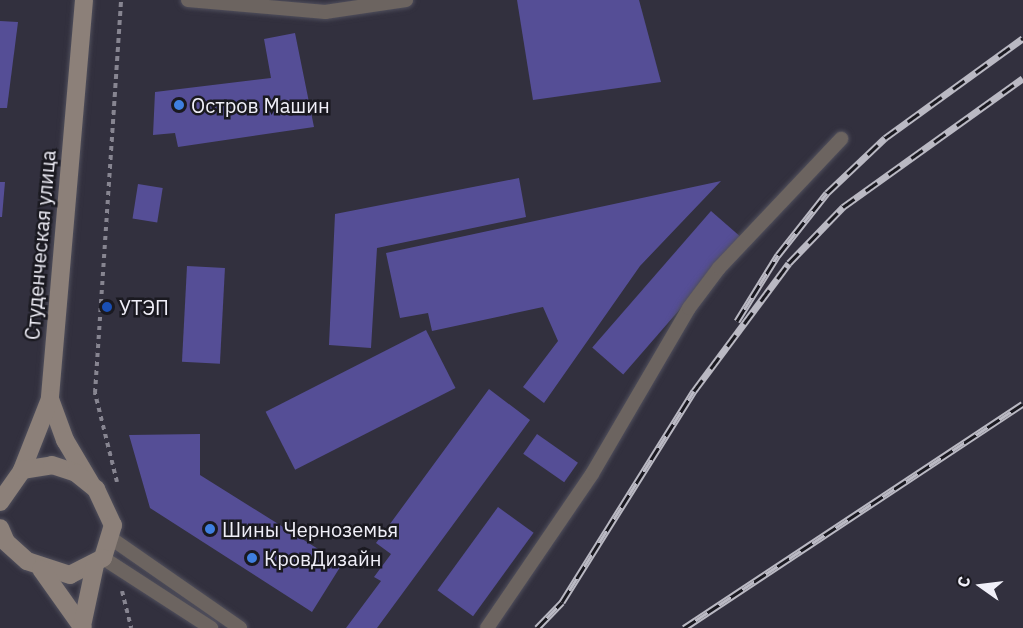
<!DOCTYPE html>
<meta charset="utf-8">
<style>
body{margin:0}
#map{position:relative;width:1023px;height:628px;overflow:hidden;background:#32303e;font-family:"IBM Plex Sans",sans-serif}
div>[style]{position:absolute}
.building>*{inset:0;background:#554e96;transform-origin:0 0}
.path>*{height:4px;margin-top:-2px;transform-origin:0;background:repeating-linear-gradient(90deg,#878591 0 4.5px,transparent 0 9px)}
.roads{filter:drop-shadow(0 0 2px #504f5c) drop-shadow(0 0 2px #504f5c)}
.lane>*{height:14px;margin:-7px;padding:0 7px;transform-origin:7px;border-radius:7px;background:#6c6460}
.secondary>*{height:18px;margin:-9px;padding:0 9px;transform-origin:9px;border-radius:9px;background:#8c8079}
.rail>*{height:7px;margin-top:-3.5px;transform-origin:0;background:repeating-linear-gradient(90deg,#1a1920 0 14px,#bab9c3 0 28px);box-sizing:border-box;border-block:2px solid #bab9c3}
.dots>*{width:16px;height:16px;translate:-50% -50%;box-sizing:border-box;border:3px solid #1a1920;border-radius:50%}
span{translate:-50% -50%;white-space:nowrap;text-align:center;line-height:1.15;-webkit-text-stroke:5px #1a1920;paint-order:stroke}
.poi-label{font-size:20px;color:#f0eff8}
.left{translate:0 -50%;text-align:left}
.street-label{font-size:20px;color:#f0eff8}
.north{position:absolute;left:951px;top:556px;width:60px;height:60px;-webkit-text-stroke:4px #1a1920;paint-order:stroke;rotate:284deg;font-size:16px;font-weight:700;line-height:24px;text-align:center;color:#f0eff8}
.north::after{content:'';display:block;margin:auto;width:21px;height:27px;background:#f0eff8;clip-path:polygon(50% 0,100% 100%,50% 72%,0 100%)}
</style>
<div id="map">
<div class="building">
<i style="clip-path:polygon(517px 0,639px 0,661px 82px,533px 100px)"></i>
<i style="clip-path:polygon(0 21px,18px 22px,7px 108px,0 108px)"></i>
<i style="clip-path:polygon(295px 33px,314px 127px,178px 147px,175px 133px,153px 135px,155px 92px,271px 78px,264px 39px)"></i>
<i style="clip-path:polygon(519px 178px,526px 217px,377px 248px,371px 348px,329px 345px,335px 214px)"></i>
<i style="clip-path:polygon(721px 181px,640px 266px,544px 403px,523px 387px,558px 341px,543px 307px,432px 331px,428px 313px,400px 318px,386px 253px)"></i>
<i style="clip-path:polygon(0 182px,5px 182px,2px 217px,0 217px)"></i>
<i style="left:138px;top:184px;width:25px;height:35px;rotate:9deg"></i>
<i style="left:711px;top:211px;width:41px;height:181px;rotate:41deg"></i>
<i style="left:187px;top:266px;width:38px;height:96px;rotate:3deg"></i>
<i style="left:426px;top:330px;width:65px;height:180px;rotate:63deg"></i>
<i style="clip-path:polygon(489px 389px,530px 420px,377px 628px,346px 628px,381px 581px,374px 577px,391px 554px,376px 543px)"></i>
<i style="clip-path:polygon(200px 434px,200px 475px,342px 564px,312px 612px,150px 508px,129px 435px)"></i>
<i style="left:537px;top:434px;width:50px;height:24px;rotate:35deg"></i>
<i style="left:498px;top:507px;width:44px;height:103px;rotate:36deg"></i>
</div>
<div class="path">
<i style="left:117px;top:482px;width:92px;rotate:-103.9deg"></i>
<i style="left:95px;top:393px;width:394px;rotate:-86.2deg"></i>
<i style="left:122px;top:591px;width:38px;rotate:76deg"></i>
</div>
<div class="roads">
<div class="lane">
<i style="left:188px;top:0;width:138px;rotate:5deg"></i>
<i style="left:325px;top:12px;width:82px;rotate:-8.4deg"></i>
<i style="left:112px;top:539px;width:156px;rotate:34.8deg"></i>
<i style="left:103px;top:558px;width:129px;rotate:32.9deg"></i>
<i style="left:487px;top:628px;width:186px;rotate:-55.7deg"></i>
<i style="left:592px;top:474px;width:192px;rotate:-59.7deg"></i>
<i style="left:689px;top:308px;width:50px;rotate:-53.1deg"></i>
<i style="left:719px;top:268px;width:178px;rotate:-46.6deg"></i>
</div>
<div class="secondary">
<i style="left:84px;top:0;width:400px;rotate:94.9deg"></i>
<i style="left:50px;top:399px;width:44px;rotate:69.9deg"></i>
<i style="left:65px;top:440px;width:51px;rotate:59.4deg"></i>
<i style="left:22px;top:470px;width:76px;rotate:-68.5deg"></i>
<i style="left:0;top:502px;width:39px;rotate:-55deg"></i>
<i style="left:22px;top:470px;width:30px;rotate:-9deg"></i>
<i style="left:52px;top:465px;width:25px;rotate:18deg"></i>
<i style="left:76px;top:473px;width:26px;rotate:39deg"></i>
<i style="left:96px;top:489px;width:40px;rotate:65deg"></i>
<i style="left:113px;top:525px;width:34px;rotate:107deg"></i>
<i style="left:103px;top:558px;width:37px;rotate:153deg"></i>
<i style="left:70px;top:575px;width:45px;rotate:-162deg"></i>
<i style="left:27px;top:561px;width:28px;rotate:-138deg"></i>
<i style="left:6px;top:542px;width:15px;rotate:-113deg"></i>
<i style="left:41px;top:569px;width:72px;rotate:54.6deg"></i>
<i style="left:82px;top:626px;width:62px;rotate:-78deg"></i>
</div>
</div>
<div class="rail">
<i style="left:737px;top:321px;width:78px;rotate:-58.2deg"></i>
<i style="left:778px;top:255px;width:79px;rotate:-51.7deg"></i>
<i style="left:827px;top:193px;width:80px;rotate:-43.5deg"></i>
<i style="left:885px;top:138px;width:170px;rotate:-35.9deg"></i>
<i style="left:537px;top:628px;width:36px;rotate:-46deg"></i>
<i style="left:562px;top:602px;width:249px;rotate:-58deg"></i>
<i style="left:694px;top:391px;width:159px;rotate:-53.4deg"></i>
<i style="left:789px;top:263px;width:78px;rotate:-46deg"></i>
<i style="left:843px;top:207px;width:221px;rotate:-35.6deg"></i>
<i style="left:684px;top:628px;width:406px;rotate:-33.5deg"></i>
</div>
<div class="dots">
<i style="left:179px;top:105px;background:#3f7fe0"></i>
<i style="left:107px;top:307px;background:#1a4fb4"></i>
<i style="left:210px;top:529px;background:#3f7fe0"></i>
<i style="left:252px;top:558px;background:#3f7fe0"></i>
</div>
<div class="poi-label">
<span class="left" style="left:191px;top:105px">Остров Машин</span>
<span class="left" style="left:119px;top:307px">УТЭП</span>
<span class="left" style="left:222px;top:529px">Шины Черноземья</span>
<span class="left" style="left:264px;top:558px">КровДизайн</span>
</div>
<div class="street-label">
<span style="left:40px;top:245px;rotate:-85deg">Студенческая улица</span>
</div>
<div class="north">С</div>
</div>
